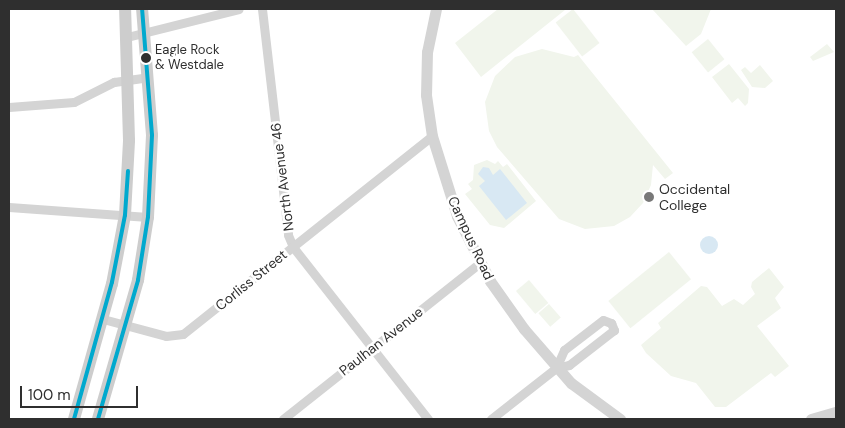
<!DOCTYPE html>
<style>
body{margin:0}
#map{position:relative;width:845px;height:428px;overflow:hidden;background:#fff;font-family:"DM Sans",sans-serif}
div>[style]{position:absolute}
.green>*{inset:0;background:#f1f5ec;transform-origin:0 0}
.water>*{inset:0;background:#d8e8f3}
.round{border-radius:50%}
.minor>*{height:9px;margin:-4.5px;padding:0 4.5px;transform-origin:4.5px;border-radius:4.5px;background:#d4d4d4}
.tertiary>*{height:11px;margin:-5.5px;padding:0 5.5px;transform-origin:5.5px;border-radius:5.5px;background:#d4d4d4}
.secondary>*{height:12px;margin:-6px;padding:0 6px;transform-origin:6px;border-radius:6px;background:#cdcdcd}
.bus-1>*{height:4px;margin:-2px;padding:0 2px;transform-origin:2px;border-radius:2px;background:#00a9ce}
.dots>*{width:14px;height:14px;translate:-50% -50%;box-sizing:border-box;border:2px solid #fff;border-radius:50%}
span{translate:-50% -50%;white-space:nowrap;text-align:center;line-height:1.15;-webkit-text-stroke:5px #fff;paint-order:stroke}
.bus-label{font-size:13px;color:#2f2f2f}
.left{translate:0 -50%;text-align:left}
.street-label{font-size:14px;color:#2f2f2f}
.poi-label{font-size:14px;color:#2f2f2f}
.frame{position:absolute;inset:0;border:10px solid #2f2f2f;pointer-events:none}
.scale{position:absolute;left:20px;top:386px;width:118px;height:22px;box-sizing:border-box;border:2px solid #2f2f2f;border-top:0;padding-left:6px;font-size:15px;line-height:18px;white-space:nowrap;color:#2f2f2f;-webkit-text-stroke:4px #fff;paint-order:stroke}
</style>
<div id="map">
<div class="green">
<i style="clip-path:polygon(498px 9px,565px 10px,481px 77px,455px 43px)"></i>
<i style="left:573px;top:9px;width:43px;height:22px;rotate:52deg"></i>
<i style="clip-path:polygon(652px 9px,711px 9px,701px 34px,686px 46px)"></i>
<i style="left:708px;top:39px;width:26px;height:21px;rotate:51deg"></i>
<i style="clip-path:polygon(827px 44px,834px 52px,813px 61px,810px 57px)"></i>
<i style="clip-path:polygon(542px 49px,574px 57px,578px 55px,673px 173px,665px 179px,653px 165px,651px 185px,643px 203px,630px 217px,614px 226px,585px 229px,559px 219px,497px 147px,489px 131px,485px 102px,495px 76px,515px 57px)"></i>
<i style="clip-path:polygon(729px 64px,749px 89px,748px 103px,745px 106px,738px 98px,732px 103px,712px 77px)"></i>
<i style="clip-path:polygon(760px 65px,773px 81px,765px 88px,752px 87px,741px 70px,745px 67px,751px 73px)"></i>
<i style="clip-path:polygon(487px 160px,495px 164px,498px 161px,503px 167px,507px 164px,536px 201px,504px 228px,490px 225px,465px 194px,472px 189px,468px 184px,473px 180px,474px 165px)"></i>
<i style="left:669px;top:252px;width:35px;height:78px;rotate:51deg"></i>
<i style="clip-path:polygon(769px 268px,784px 287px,775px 298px,781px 308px,757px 326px,789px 366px,775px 377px,771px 373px,726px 407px,715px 407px,696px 383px,671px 376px,646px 353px,641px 345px,661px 328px,658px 323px,701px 286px,707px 287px,722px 306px,734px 299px,743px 305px,755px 294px,751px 287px,752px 282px)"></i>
<i style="left:529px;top:280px;width:30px;height:17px;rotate:50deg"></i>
<i style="left:549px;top:304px;width:18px;height:14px;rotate:49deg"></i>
</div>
<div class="water">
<i style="clip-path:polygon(483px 167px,489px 168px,493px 175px,500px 169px,527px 203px,506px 220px,479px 186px,485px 181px,478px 174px)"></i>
<i class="round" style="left:700px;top:236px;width:18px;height:18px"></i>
</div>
<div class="minor">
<i style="left:262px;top:9px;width:227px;rotate:83.4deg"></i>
<i style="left:288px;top:235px;width:13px;rotate:67deg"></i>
<i style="left:293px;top:247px;width:219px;rotate:51.9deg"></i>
<i style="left:127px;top:37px;width:115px;rotate:-14deg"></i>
<i style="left:9px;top:107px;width:65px;rotate:-4.4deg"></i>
<i style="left:74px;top:102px;width:45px;rotate:-26.6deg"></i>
<i style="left:114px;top:82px;width:34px;rotate:-8deg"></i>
<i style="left:9px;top:207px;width:139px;rotate:4.1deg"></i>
<i style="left:103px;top:319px;width:65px;rotate:15.1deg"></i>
<i style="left:166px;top:336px;width:17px;rotate:-7deg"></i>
<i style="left:183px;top:334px;width:318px;rotate:-38.5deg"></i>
<i style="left:603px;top:320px;width:9px;rotate:21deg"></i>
<i style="left:611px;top:323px;width:8px;rotate:67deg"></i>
<i style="left:614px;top:330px;width:57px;rotate:142.1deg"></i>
<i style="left:569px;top:365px;width:13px;rotate:167deg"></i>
<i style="left:556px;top:368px;width:20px;rotate:-66deg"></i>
<i style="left:564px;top:350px;width:49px;rotate:-37.6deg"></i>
<i style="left:283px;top:419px;width:251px;rotate:-38.4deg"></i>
<i style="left:491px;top:419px;width:83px;rotate:-38.1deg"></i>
</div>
<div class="tertiary">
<i style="left:436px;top:9px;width:44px;rotate:101.8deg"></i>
<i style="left:427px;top:52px;width:43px;rotate:91.3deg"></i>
<i style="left:426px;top:95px;width:41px;rotate:81.7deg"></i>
<i style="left:432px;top:136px;width:84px;rotate:72.6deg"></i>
<i style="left:457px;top:216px;width:73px;rotate:63.1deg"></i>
<i style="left:490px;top:281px;width:59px;rotate:54.7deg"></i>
<i style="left:524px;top:329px;width:72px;rotate:49deg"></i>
<i style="left:571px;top:383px;width:61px;rotate:36.3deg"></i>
<i style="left:811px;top:419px;width:26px;rotate:-16deg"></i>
</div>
<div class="secondary">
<i style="left:74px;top:419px;width:140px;rotate:-74.3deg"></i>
<i style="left:112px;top:284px;width:70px;rotate:-79.3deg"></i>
<i style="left:125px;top:215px;width:75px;rotate:-86.9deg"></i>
<i style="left:129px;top:140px;width:131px;rotate:-91.7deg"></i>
<i style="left:98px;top:419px;width:145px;rotate:-73.9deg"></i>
<i style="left:138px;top:280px;width:64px;rotate:-81deg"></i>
<i style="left:148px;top:217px;width:82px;rotate:-87.2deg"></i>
<i style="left:152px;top:135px;width:126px;rotate:-94.5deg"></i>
</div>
<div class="bus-1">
<i style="left:74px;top:419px;width:142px;rotate:-74.5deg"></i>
<i style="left:112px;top:282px;width:68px;rotate:-79deg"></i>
<i style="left:125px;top:215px;width:44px;rotate:-86.1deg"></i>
<i style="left:98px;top:419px;width:145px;rotate:-73.9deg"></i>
<i style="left:138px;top:280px;width:64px;rotate:-81deg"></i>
<i style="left:148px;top:217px;width:82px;rotate:-87.2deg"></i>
<i style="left:152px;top:135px;width:126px;rotate:-94.5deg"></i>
</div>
<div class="dots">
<i style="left:146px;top:58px;background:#2f2f2f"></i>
<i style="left:649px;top:197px;background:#787878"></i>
</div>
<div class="bus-label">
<span class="left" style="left:155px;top:58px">Eagle Rock<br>&amp; Westdale</span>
</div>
<div class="street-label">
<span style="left:282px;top:177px;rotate:-97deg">North Avenue 46</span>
<span style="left:471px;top:238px;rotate:65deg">Campus Road</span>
<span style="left:251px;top:280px;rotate:-39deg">Corliss Street</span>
<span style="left:381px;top:341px;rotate:-38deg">Paulhan Avenue</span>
</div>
<div class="poi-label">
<span class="left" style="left:659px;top:197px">Occidental<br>College</span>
</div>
<div class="frame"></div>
<div class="scale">100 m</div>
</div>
